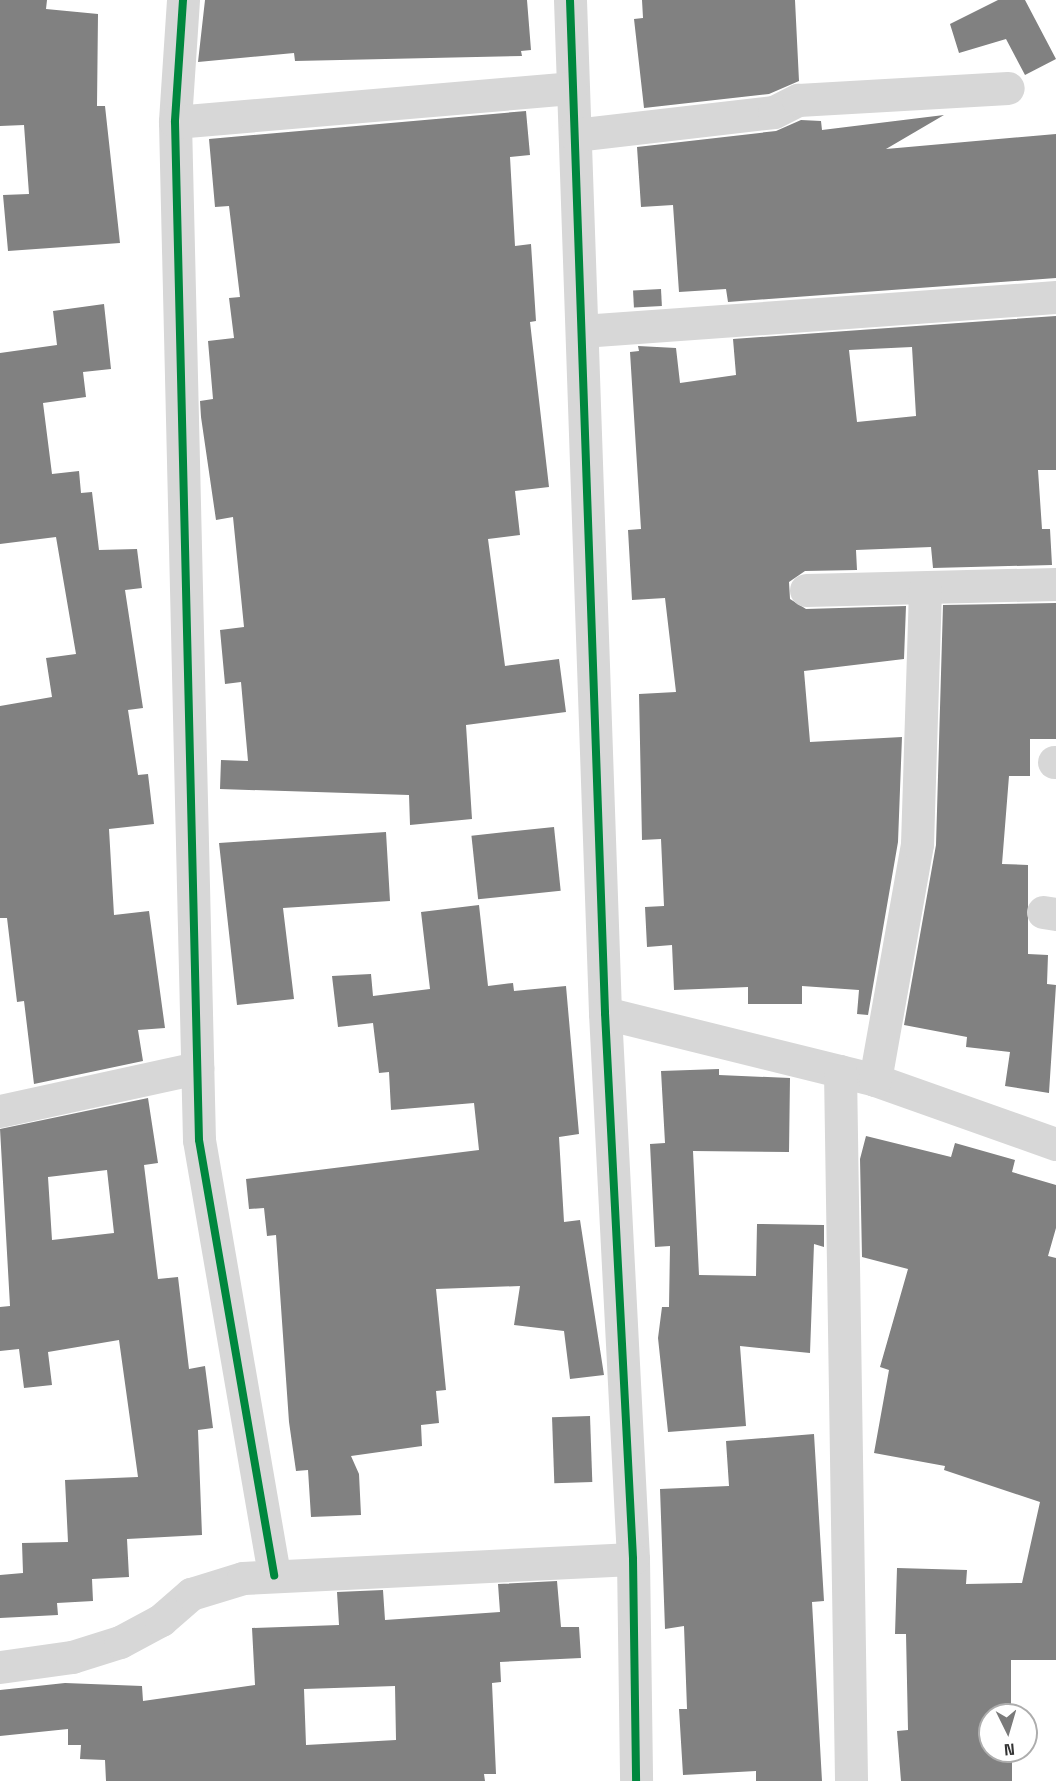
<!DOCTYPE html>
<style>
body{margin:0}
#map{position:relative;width:1056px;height:1781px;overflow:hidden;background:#fff;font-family:"Space Grotesk",sans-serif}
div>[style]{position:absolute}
.building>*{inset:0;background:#818181;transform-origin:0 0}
.minor>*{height:33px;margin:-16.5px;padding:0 16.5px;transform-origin:16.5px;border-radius:16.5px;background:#d7d7d7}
.cycleway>*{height:8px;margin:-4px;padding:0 4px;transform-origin:4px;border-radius:4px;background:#00873e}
span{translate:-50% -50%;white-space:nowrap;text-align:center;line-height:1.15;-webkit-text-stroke:6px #fff;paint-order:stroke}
.north{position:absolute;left:978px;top:1703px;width:60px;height:60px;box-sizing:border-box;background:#fff;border:2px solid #adadad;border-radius:50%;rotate:175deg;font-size:16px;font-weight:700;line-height:24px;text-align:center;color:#333}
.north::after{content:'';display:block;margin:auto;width:21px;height:27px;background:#7a7a7a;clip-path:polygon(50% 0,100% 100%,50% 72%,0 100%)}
</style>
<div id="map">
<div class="building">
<i style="clip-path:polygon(0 0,47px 0,46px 9px,98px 14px,97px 106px,105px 106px,120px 243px,8px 251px,3px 195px,29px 194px,24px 125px,0 126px)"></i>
<i style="clip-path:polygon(205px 0,527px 0,531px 50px,521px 51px,522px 56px,295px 61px,294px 53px,198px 62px)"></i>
<i style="clip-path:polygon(642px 0,795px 0,799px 81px,769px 94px,644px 108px,634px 19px,643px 18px)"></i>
<i style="clip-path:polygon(998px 0,1025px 0,1056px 59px,1025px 75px,1006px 39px,959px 53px,950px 24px)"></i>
<i style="clip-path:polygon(526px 111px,530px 155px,510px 157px,515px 246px,531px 244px,536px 321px,530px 322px,549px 487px,515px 491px,520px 535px,488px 539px,505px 666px,559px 659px,566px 712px,466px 725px,472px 819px,410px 825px,409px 795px,220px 789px,221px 760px,248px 761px,241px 682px,225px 684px,220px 630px,244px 627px,233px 517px,216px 520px,201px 417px,200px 401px,213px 399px,208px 341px,234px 338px,229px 298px,240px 297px,229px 206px,215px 207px,209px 139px)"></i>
<i style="clip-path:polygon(944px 115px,886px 149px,1056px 134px,1056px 278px,728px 302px,726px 289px,679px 292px,673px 205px,641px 207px,637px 147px,776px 131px,801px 120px,821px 121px,822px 130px)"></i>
<i style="left:661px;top:289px;width:17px;height:28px;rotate:87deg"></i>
<i style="clip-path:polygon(104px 304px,111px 369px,83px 372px,86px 397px,43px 403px,52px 474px,79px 471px,81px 493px,92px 492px,99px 550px,137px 549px,142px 588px,125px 590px,143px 708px,128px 710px,138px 775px,148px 774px,154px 824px,109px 829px,114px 915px,149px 911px,165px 1028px,138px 1030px,143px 1061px,34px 1084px,24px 1001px,17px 1002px,7px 918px,0 918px,0 706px,52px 697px,46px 658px,76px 654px,56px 537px,0 544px,0 353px,57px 345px,53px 311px)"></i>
<i style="clip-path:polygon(evenodd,1056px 316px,1056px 470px,1038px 470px,1042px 529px,1050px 529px,1052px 565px,933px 568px,931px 547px,856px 550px,857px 570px,805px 571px,789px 582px,790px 599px,806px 609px,906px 606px,904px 659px,804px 671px,810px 742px,902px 737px,898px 842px,868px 1015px,857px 1014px,859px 990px,802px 986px,802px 1004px,748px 1004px,748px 987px,674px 990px,672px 945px,647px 947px,645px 907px,664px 906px,661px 839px,642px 840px,639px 694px,676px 692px,665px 598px,632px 600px,628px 530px,641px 529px,630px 352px,639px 351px,638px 346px,676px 348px,680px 383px,736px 375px,733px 339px,1056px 316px,912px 347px,916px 416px,857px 422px,849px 350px,912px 347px)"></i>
<i style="clip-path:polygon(1056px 603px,1056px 739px,1030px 739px,1030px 776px,1009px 776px,1002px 864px,1028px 865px,1028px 954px,1048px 955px,1047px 984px,1056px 985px,1049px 1093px,1005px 1086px,1010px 1052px,966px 1047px,967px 1037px,904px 1025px,936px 845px,943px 605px)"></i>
<i style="left:554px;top:827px;width:64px;height:83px;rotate:84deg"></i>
<i style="clip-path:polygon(386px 832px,390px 901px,283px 908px,294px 999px,237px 1005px,219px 843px)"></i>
<i style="clip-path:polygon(479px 905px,488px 986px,513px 983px,514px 991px,566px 986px,579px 1134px,559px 1137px,564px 1222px,580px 1220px,604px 1375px,570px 1379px,564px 1331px,514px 1325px,520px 1286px,436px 1289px,446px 1390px,436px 1391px,439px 1423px,421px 1425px,422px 1446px,351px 1456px,359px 1474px,361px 1515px,311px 1517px,308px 1470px,296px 1471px,289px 1422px,276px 1235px,267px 1236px,264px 1208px,249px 1209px,246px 1179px,479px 1150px,474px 1103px,391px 1110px,389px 1072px,379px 1073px,373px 1023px,338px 1027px,332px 976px,371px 974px,373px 996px,430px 989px,421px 912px)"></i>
<i style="clip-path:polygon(719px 1069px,719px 1075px,790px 1078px,789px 1152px,693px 1151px,699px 1275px,756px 1276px,757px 1224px,824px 1225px,824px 1247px,814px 1244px,810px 1353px,740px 1346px,746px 1426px,668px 1432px,658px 1338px,662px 1307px,669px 1307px,670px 1246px,655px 1247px,650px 1144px,665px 1143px,661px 1071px)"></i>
<i style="clip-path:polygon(evenodd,148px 1098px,158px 1163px,144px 1165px,158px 1279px,178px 1277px,189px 1369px,205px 1366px,213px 1428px,198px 1430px,202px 1535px,127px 1539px,129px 1577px,92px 1579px,93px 1601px,57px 1603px,58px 1615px,0 1618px,0 1575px,23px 1573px,22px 1543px,68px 1542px,65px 1480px,138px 1477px,119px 1340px,48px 1352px,52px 1385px,24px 1388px,19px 1349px,0 1351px,0 1307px,10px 1306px,0 1129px,148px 1098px,107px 1170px,114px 1233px,52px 1240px,48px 1177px,107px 1170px)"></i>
<i style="clip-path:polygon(866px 1136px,951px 1157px,955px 1143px,1015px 1160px,1012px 1172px,1056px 1185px,1056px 1228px,1048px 1256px,1056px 1258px,1056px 1660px,1011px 1660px,1011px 1715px,990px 1715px,990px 1751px,1012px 1751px,1012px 1781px,901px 1781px,897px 1731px,908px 1730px,906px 1634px,895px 1634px,897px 1568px,967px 1570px,966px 1584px,1022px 1583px,1040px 1502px,944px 1470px,945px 1466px,874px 1453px,889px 1370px,880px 1367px,908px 1269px,862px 1257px,860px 1159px)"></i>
<i style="left:590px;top:1416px;width:66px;height:38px;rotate:88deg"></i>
<i style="clip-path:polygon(814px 1434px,824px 1601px,812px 1602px,822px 1781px,756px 1781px,756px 1771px,683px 1775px,679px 1709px,687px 1709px,684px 1626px,665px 1629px,660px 1489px,729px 1486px,726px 1441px)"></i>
<i style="clip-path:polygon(evenodd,557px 1581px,561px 1627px,579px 1627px,581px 1658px,500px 1662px,501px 1682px,492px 1683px,496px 1774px,484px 1774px,485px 1781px,106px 1781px,105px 1760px,80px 1759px,81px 1745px,68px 1745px,68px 1729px,0 1736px,0 1690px,65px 1683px,142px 1686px,143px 1701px,255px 1685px,252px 1628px,339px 1625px,337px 1592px,383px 1590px,385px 1620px,500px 1612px,498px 1584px,557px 1581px,395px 1686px,396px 1740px,306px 1745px,304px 1689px,395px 1686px)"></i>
</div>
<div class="minor">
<i style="left:183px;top:0;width:122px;rotate:93.8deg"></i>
<i style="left:175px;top:122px;width:1018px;rotate:88.65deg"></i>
<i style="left:199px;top:1140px;width:442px;rotate:80.2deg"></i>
<i style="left:570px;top:0;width:1014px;rotate:88.02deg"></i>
<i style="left:605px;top:1013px;width:547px;rotate:87.06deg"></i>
<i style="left:633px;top:1559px;width:222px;rotate:89.2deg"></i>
<i style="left:175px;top:122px;width:397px;rotate:-4.9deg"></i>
<i style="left:575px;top:135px;width:200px;rotate:-6.6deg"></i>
<i style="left:774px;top:112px;width:27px;rotate:-27deg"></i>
<i style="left:798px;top:100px;width:210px;rotate:-3.3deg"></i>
<i style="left:582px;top:331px;width:475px;rotate:-4.1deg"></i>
<i style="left:806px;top:590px;width:250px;rotate:-1.4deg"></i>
<i style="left:1054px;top:762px;width:2px"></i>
<i style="left:1043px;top:912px;width:13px;rotate:9deg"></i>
<i style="left:605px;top:1013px;width:278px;rotate:13.9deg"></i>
<i style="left:875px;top:1080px;width:192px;rotate:19.5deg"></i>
<i style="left:840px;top:1071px;width:710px;rotate:89.11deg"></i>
<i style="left:875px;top:1080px;width:240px;rotate:-79.9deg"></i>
<i style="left:917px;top:844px;width:255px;rotate:-88.2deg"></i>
<i style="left:0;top:1111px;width:202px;rotate:-12.3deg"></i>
<i style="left:0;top:1667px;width:73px;rotate:-7.9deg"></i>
<i style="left:72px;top:1657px;width:50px;rotate:-17.4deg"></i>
<i style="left:120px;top:1642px;width:47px;rotate:-28.2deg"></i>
<i style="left:161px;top:1620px;width:40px;rotate:-41deg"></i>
<i style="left:191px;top:1594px;width:54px;rotate:-17.1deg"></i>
<i style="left:243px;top:1578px;width:390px;rotate:-2.8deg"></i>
</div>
<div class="cycleway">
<i style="left:183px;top:0;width:122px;rotate:93.8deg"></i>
<i style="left:175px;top:122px;width:1018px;rotate:88.65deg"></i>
<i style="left:199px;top:1140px;width:442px;rotate:80.2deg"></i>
<i style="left:570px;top:0;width:1014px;rotate:88.02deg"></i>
<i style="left:605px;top:1013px;width:547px;rotate:87.06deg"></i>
<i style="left:633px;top:1559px;width:222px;rotate:89.2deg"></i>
</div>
<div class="north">N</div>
</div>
